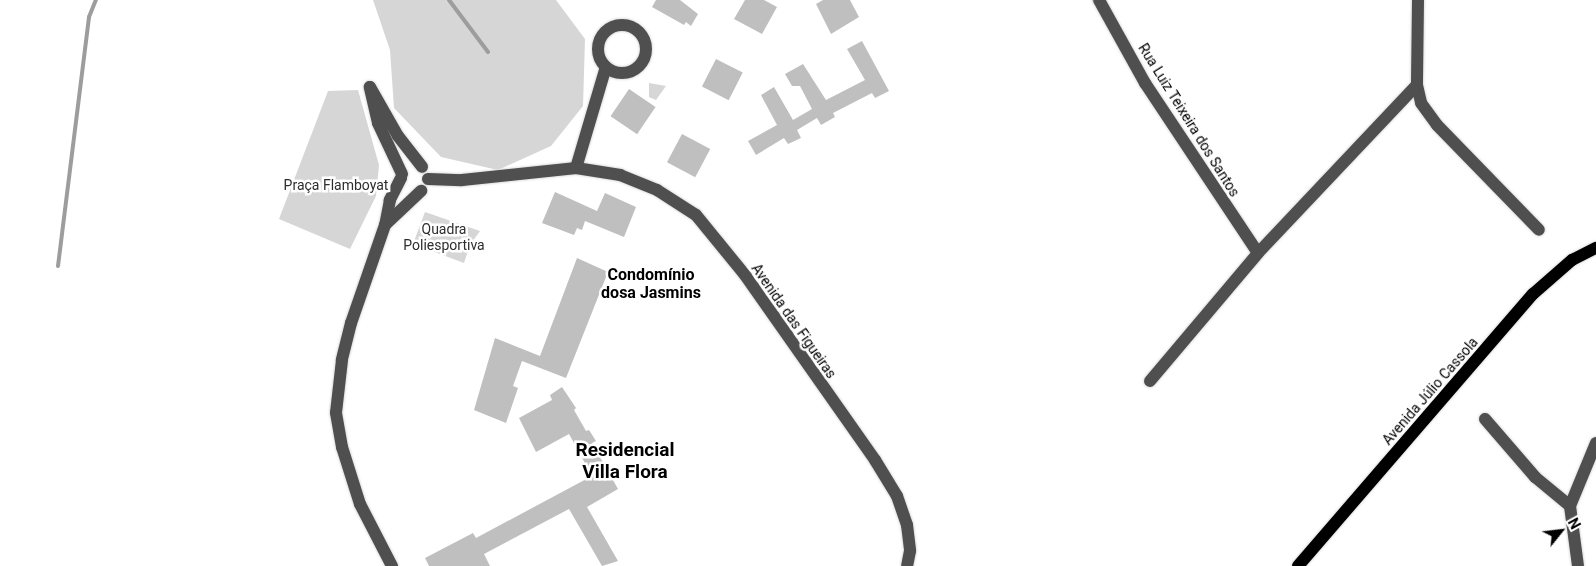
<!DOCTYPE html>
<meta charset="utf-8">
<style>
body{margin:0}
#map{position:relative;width:1596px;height:566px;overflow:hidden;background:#fff;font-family:Roboto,sans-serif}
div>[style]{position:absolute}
.green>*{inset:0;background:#d6d6d6}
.stream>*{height:4px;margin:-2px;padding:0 2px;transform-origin:2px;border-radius:2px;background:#9d9d9d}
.building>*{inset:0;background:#bfbfbf;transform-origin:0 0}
.roads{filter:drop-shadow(0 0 1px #dbdbdb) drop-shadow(0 0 1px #dbdbdb)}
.minor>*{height:12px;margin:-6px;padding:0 6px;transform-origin:6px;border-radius:6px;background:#4f4f4f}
.minor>.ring{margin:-6px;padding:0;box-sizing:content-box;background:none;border:12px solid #4f4f4f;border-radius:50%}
.major>*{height:12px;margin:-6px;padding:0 6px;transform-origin:6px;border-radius:6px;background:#000}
span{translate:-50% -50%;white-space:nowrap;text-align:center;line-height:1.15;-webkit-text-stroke:5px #fff;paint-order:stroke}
.street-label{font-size:14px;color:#000}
.park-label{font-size:14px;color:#2d2d2d}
.quarter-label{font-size:16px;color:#000;font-weight:700}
.district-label{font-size:19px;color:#000;font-weight:700}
.north{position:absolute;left:1536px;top:506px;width:50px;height:50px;-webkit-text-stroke:4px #fff;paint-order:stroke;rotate:61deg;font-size:14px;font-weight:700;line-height:20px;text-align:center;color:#000}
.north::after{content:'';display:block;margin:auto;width:18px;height:22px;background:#000;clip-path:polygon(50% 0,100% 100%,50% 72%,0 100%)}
</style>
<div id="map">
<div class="green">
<i style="clip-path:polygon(373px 0,556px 0,585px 39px,583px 106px,551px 146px,498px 170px,441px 157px,394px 108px,390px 50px)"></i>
<i style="clip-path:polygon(649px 83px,666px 86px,656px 100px,649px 97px)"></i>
<i style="clip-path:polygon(358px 90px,379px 165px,376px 196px,350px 249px,279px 219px,328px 91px)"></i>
<i style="clip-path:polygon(425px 212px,480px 231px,470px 245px,464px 263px,413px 244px)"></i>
</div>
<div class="stream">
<i style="left:449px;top:0;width:65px;rotate:53.1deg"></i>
<i style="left:58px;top:266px;width:251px;rotate:-82.9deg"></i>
<i style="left:89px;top:17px;width:18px;rotate:-68deg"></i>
</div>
<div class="building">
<i style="clip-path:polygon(656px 0,680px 0,698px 14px,691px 26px,686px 22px,684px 25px,652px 7px)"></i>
<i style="clip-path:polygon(745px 0,764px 0,777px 7px,762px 34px,734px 19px)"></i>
<i style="clip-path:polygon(823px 0,850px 0,859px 17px,831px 34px,816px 4px)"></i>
<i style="clip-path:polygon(862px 41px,889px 91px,875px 98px,872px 93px,833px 113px,835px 117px,821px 125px,817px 118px,797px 130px,801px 138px,788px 144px,784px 138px,756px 155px,748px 141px,777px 125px,761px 95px,774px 87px,793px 120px,812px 109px,800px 86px,792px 86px,785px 74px,803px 64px,826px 100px,865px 80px,847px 49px)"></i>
<i style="left:716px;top:59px;width:30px;height:31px;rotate:27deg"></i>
<i style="left:629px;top:89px;width:32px;height:33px;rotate:34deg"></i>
<i style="left:682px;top:134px;width:32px;height:32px;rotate:28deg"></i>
<i style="clip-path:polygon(555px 192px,597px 211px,605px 193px,636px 207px,624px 237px,585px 221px,582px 230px,577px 228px,574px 235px,542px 223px)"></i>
<i style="clip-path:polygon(577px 258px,608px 272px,566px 378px,522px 361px,513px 386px,518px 388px,506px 423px,474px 410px,495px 338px,540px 356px)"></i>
<i style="clip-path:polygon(562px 387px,576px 408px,574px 410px,586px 431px,589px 430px,596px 441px,592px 443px,618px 489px,587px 507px,618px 561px,602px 566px,569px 509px,484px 554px,490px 566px,429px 566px,425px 558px,473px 533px,476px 538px,592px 476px,569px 434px,536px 452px,519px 418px,552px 400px,550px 395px)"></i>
</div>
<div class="roads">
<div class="minor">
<i style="left:1099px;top:0;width:95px;rotate:61deg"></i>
<i style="left:1145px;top:83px;width:204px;rotate:56.4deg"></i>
<i style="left:1418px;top:0;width:85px;rotate:90.7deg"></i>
<i style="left:1417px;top:85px;width:18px;rotate:77deg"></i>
<i style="left:1421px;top:103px;width:27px;rotate:54deg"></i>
<i style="left:1437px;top:125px;width:146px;rotate:45.8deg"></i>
<i class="ring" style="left:598px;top:25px;width:36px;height:36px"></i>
<i style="left:576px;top:168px;width:105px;rotate:-73.5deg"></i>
<i style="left:402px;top:174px;width:56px;rotate:-115.2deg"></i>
<i style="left:378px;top:123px;width:37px;rotate:-103deg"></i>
<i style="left:370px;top:87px;width:56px;rotate:60.3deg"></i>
<i style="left:398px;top:136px;width:39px;rotate:52deg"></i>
<i style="left:401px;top:178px;width:25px;rotate:117deg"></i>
<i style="left:390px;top:200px;width:25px;rotate:101deg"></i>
<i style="left:385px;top:225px;width:50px;rotate:-43.4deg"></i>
<i style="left:428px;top:179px;width:34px;rotate:2deg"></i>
<i style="left:462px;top:180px;width:115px;rotate:-6deg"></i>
<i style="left:576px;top:168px;width:45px;rotate:9deg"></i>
<i style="left:620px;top:175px;width:40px;rotate:22deg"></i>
<i style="left:657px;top:190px;width:46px;rotate:32.7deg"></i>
<i style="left:696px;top:215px;width:77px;rotate:50.8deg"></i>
<i style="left:745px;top:275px;width:226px;rotate:54.9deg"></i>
<i style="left:875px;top:460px;width:42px;rotate:58.6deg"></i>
<i style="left:897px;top:496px;width:31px;rotate:71deg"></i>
<i style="left:907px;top:525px;width:26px;rotate:83deg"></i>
<i style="left:910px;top:551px;width:15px;rotate:101deg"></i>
<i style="left:385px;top:225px;width:104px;rotate:109.1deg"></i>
<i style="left:351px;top:323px;width:38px;rotate:104deg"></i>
<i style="left:342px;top:360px;width:53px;rotate:96.5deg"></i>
<i style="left:336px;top:413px;width:35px;rotate:80deg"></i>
<i style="left:342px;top:447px;width:60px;rotate:72.5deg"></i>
<i style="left:360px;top:504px;width:70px;rotate:62.7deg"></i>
<i style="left:1150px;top:381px;width:167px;rotate:-49.8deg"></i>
<i style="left:1258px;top:253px;width:231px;rotate:-46.6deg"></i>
<i style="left:1485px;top:419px;width:77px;rotate:49.2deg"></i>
<i style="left:1535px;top:477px;width:45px;rotate:39.6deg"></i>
<i style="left:1578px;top:566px;width:61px;rotate:-97.6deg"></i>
<i style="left:1570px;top:506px;width:68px;rotate:-67.6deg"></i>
</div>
<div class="major">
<i style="left:1298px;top:566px;width:359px;rotate:-49.2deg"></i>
<i style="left:1533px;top:294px;width:52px;rotate:-41.1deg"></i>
<i style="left:1572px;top:260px;width:27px;rotate:-27deg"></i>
</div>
</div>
<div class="street-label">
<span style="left:1189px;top:120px;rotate:58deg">Rua Luiz Teixeira dos Santos</span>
<span style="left:794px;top:321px;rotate:55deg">Avenida das Figueiras</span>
<span style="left:1430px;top:391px;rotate:-49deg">Avenida Júlio Cassola</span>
</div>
<div class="park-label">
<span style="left:336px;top:185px">Praça Flamboyat</span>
<span style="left:444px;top:237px">Quadra<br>Poliesportiva</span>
</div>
<div class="quarter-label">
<span style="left:651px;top:284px">Condomínio<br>dosa Jasmins</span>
</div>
<div class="district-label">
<span style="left:625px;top:461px">Residencial<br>Villa Flora</span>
</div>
<div class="north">N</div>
</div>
